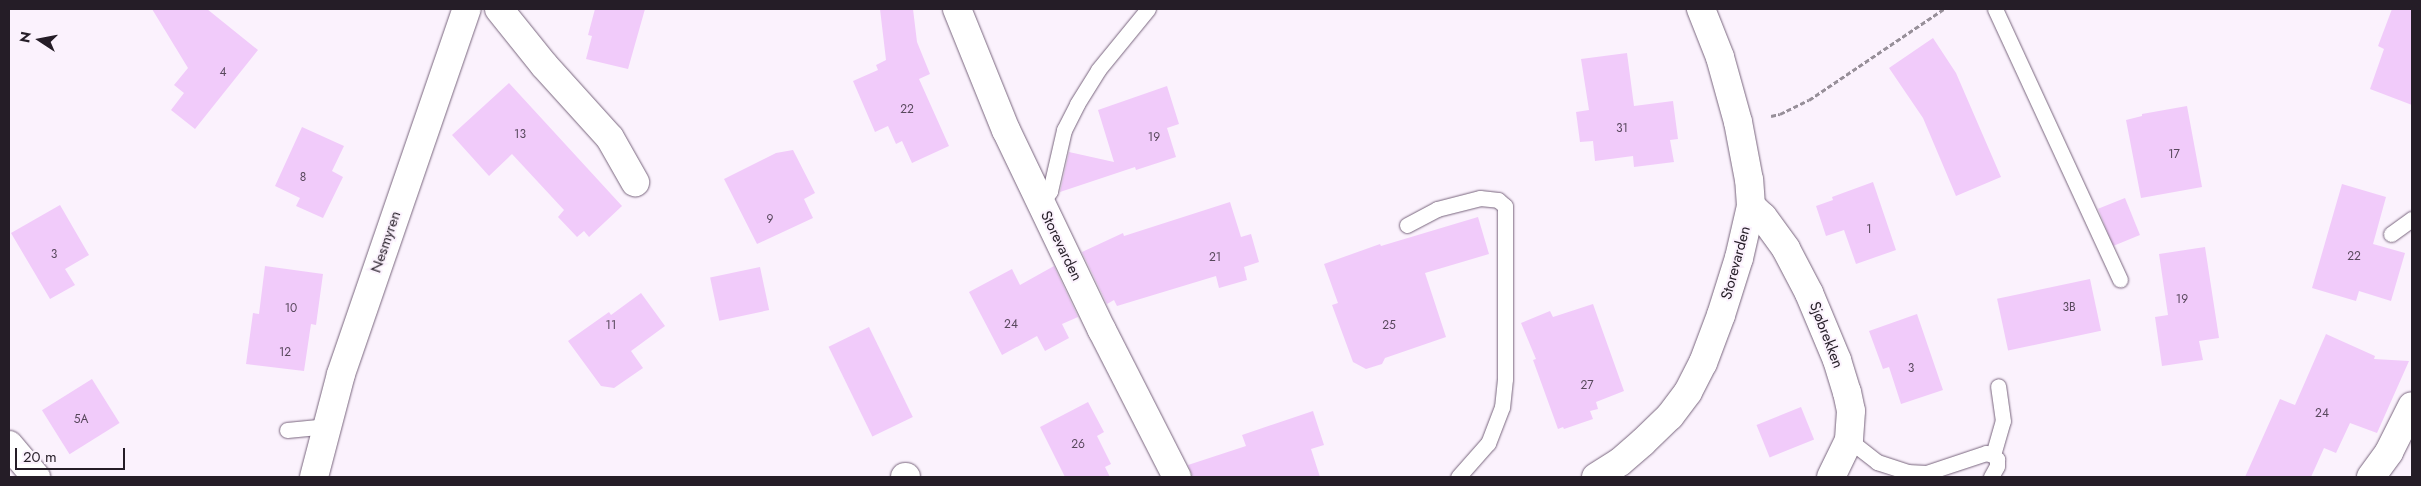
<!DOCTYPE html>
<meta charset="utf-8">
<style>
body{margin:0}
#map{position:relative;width:2421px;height:486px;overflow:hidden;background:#fbf2fd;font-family:Jost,sans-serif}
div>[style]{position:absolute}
.building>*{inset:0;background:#f1cbfa;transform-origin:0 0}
.path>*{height:3px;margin-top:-1.5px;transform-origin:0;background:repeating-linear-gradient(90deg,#978f99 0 5px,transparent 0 7.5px)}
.roads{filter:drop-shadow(0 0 1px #78657d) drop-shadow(0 0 1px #78657d)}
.lane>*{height:15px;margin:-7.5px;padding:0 7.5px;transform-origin:7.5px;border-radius:7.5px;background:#fff}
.street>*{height:28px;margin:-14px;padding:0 14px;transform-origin:14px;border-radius:14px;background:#fff}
span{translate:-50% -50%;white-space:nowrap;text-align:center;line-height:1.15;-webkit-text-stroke:4px #fbf2fd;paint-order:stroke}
.number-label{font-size:12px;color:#58485c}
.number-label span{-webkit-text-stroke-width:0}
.street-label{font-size:15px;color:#251d27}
.frame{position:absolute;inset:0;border:10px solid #251d27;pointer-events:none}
.north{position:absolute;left:15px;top:15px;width:50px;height:50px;-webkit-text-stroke:4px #fbf2fd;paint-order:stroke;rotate:281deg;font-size:14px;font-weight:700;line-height:20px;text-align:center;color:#251d27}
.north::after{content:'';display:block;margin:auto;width:18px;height:22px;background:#251d27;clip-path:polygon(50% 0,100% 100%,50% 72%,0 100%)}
.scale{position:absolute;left:15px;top:448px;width:110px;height:22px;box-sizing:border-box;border:2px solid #251d27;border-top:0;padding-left:6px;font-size:15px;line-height:18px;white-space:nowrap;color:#251d27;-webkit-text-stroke:4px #fbf2fd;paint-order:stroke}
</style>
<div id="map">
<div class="building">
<i style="clip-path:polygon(152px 9px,207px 9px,258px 50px,195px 129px,171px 110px,184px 93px,174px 85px,188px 68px)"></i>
<i style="clip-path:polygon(595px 9px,645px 9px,628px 69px,586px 59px,592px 36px,588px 35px)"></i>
<i style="clip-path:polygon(880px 9px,913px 9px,917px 42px,930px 74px,919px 79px,949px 146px,912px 163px,902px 141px,896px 144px,888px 126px,875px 132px,853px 81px,878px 70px,876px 65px,886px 60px)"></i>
<i style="clip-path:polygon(2392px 9px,2412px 9px,2412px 105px,2370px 89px,2384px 49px,2378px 46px)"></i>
<i style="clip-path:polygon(1933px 38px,1956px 73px,2001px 177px,1956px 196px,1923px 118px,1889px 68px)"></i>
<i style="clip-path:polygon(1627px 53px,1634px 106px,1673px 101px,1678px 139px,1670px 140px,1674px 162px,1634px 167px,1633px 156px,1595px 161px,1593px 141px,1580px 142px,1576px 112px,1589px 110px,1581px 59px)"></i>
<i style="clip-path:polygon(509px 83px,622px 206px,589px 237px,584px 231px,577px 237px,558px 217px,564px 210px,512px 154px,489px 176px,452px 135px)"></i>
<i style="clip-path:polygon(1167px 86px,1179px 124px,1167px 128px,1176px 157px,1136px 170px,1135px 167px,1060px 192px,1069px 152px,1114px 162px,1098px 110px)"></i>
<i style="clip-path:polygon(2187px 106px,2202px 187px,2141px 198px,2126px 120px,2142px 116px,2142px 114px)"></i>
<i style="clip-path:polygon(302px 127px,344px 146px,332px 171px,343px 177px,323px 218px,296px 206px,300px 198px,275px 186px)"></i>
<i style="clip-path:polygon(793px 150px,815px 193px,804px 199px,813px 218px,757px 244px,724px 179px,776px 153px)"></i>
<i style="clip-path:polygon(1873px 182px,1896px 250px,1856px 264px,1844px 230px,1826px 236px,1816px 206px,1833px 200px,1832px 197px)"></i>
<i style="clip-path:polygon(2342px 184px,2386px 197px,2373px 244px,2405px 253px,2391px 301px,2359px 291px,2356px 301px,2312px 288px)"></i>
<i style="left:2125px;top:198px;width:40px;height:29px;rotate:68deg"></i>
<i style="clip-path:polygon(1230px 202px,1241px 237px,1251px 234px,1259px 262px,1244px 267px,1247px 280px,1219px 288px,1216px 276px,1117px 306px,1114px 300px,1107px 304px,1082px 252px,1123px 233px,1124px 236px)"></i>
<i style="clip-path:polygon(60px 205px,89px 255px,65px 269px,75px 285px,50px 299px,11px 233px)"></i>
<i style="clip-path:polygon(1478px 217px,1489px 254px,1425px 273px,1446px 337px,1385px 358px,1382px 364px,1366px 369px,1353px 362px,1332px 305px,1338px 303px,1324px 264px,1380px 244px,1381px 246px)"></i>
<i style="clip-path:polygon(2205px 247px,2219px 338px,2199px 341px,2203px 360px,2162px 366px,2155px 317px,2168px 315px,2159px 254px)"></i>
<i style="clip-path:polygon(265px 266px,323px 274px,316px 325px,311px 324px,304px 371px,246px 364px,253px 313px,259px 314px)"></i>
<i style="clip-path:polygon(1054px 266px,1078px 317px,1062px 324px,1069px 338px,1045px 351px,1037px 336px,1002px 355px,969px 292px,1012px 269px,1020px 285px)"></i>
<i style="left:760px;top:267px;width:44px;height:51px;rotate:78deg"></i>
<i style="left:2090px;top:279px;width:53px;height:95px;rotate:78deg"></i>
<i style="clip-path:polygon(641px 293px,665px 326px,631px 351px,643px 368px,614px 388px,601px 386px,568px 341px,609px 312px,611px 315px)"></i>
<i style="clip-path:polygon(1593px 304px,1624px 391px,1596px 402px,1598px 409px,1590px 411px,1593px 419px,1564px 429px,1563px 427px,1558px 429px,1533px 360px,1536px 359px,1521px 323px,1550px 311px,1553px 317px)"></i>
<i style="clip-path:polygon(1917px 314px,1943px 390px,1901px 404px,1889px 367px,1883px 369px,1869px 331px)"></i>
<i style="left:869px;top:327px;width:100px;height:45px;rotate:64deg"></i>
<i style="clip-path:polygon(2326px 334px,2375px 356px,2374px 359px,2409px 361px,2377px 433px,2350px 423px,2336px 453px,2324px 448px,2311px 477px,2245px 477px,2280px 399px,2295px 405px)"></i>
<i style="left:92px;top:379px;width:52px;height:59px;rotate:58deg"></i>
<i style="clip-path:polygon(1088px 402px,1104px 432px,1097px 436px,1111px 464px,1105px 467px,1110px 477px,1065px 477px,1040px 427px)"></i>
<i style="left:1801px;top:407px;width:35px;height:48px;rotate:68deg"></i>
<i style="clip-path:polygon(1313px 411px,1324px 445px,1311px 449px,1320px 477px,1193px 477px,1188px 465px,1246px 446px,1242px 435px)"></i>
</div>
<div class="path">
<i style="left:1771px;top:116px;width:9px;rotate:-13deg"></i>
<i style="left:1780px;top:114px;width:32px;rotate:-26deg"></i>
<i style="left:1809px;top:100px;width:163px;rotate:-34deg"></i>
</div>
<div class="roads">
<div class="lane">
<i style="left:1995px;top:9px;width:298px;rotate:65.2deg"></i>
<i style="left:1041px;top:204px;width:16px;rotate:-55deg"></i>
<i style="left:1050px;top:191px;width:63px;rotate:-77.1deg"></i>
<i style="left:1064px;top:130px;width:29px;rotate:-63deg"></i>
<i style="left:1077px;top:104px;width:40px;rotate:-58deg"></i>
<i style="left:1098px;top:70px;width:79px;rotate:-50.7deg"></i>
<i style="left:1407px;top:225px;width:34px;rotate:-28deg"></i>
<i style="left:1437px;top:209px;width:44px;rotate:-14.3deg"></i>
<i style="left:1480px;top:198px;width:18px;rotate:6deg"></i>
<i style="left:1498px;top:200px;width:9px;rotate:41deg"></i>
<i style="left:1505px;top:206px;width:173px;rotate:90deg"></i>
<i style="left:1505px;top:379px;width:28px;rotate:96deg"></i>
<i style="left:1502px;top:407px;width:39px;rotate:111deg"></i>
<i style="left:1488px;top:443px;width:45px;rotate:131.4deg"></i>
<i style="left:2391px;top:234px;width:26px;rotate:-36deg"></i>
<i style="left:287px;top:430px;width:41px;rotate:-5.6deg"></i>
<i style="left:1849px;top:440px;width:36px;rotate:38deg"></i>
<i style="left:1877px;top:462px;width:32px;rotate:18deg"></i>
<i style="left:1907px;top:472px;width:19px;rotate:3deg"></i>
<i style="left:1926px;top:473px;width:63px;rotate:-18.4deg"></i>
<i style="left:1986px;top:453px;width:7px;rotate:16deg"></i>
<i style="left:1993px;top:455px;width:6px;rotate:45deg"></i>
<i style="left:1997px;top:459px;width:7px;rotate:90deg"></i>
<i style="left:1997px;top:466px;width:13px;rotate:119deg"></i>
<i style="left:1993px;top:455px;width:35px;rotate:-74deg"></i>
<i style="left:2003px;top:421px;width:35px;rotate:-98deg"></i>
</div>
<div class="street">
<i style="left:499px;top:9px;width:72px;rotate:51.2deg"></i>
<i style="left:544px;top:65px;width:98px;rotate:47.9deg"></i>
<i style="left:610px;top:138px;width:51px;rotate:60.4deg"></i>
<i style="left:957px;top:9px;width:131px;rotate:68deg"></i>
<i style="left:1006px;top:130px;width:222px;rotate:64.4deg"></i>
<i style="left:1102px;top:330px;width:165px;rotate:63deg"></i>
<i style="left:1751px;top:206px;width:16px;rotate:43deg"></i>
<i style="left:1763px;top:217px;width:39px;rotate:54deg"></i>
<i style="left:1786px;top:249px;width:50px;rotate:62.4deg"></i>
<i style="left:1809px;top:293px;width:73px;rotate:67.3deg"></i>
<i style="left:1837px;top:360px;width:34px;rotate:73deg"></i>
<i style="left:1847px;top:392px;width:19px;rotate:78deg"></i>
<i style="left:1851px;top:411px;width:29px;rotate:94deg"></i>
<i style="left:1849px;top:440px;width:41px;rotate:115.9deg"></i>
<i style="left:9px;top:445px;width:42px;rotate:49.8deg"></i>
<i style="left:314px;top:477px;width:106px;rotate:-75.3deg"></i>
<i style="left:341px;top:374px;width:386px;rotate:-71deg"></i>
<i style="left:905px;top:477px;width:1px"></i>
<i style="left:1596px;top:477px;width:28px;rotate:-32deg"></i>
<i style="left:1620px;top:462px;width:30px;rotate:-41deg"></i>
<i style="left:1643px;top:442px;width:37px;rotate:-44deg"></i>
<i style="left:1670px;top:416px;width:30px;rotate:-53deg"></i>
<i style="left:1688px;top:392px;width:33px;rotate:-63deg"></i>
<i style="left:1703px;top:363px;width:51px;rotate:-69.4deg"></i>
<i style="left:1721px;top:315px;width:60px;rotate:-72.5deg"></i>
<i style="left:1739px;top:258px;width:53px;rotate:-77deg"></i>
<i style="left:1751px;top:206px;width:26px;rotate:-94deg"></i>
<i style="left:1749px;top:180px;width:59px;rotate:-100.7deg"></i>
<i style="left:1738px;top:122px;width:67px;rotate:-105.5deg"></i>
<i style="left:1720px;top:57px;width:52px;rotate:-111.6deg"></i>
<i style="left:2371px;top:477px;width:31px;rotate:-54deg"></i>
<i style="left:2389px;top:452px;width:51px;rotate:-63.4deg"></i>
</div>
</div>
<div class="number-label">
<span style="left:223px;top:73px">4</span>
<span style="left:907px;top:110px">22</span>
<span style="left:1622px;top:129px">31</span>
<span style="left:520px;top:135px">13</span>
<span style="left:1154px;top:138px">19</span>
<span style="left:2174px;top:155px">17</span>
<span style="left:303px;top:178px">8</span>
<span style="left:770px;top:220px">9</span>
<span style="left:1869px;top:230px">1</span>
<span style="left:54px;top:255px">3</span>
<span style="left:2354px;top:257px">22</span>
<span style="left:1215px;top:258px">21</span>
<span style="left:2182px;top:300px">19</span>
<span style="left:2069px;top:308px">3B</span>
<span style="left:291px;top:309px">10</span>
<span style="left:1011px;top:325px">24</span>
<span style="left:611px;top:326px">11</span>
<span style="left:1389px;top:326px">25</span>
<span style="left:285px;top:353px">12</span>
<span style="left:1911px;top:369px">3</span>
<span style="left:1587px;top:386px">27</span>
<span style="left:2322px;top:414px">24</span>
<span style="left:81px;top:420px">5A</span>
<span style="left:1078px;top:445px">26</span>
</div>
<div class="street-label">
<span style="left:386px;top:242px;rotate:-71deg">Nesmyren</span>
<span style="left:1061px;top:246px;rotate:64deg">Storevarden</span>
<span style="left:1736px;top:263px;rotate:-75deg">Storevarden</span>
<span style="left:1826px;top:335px;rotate:69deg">Sjøbrekken</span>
</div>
<div class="frame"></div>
<div class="north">N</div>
<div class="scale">20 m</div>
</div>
